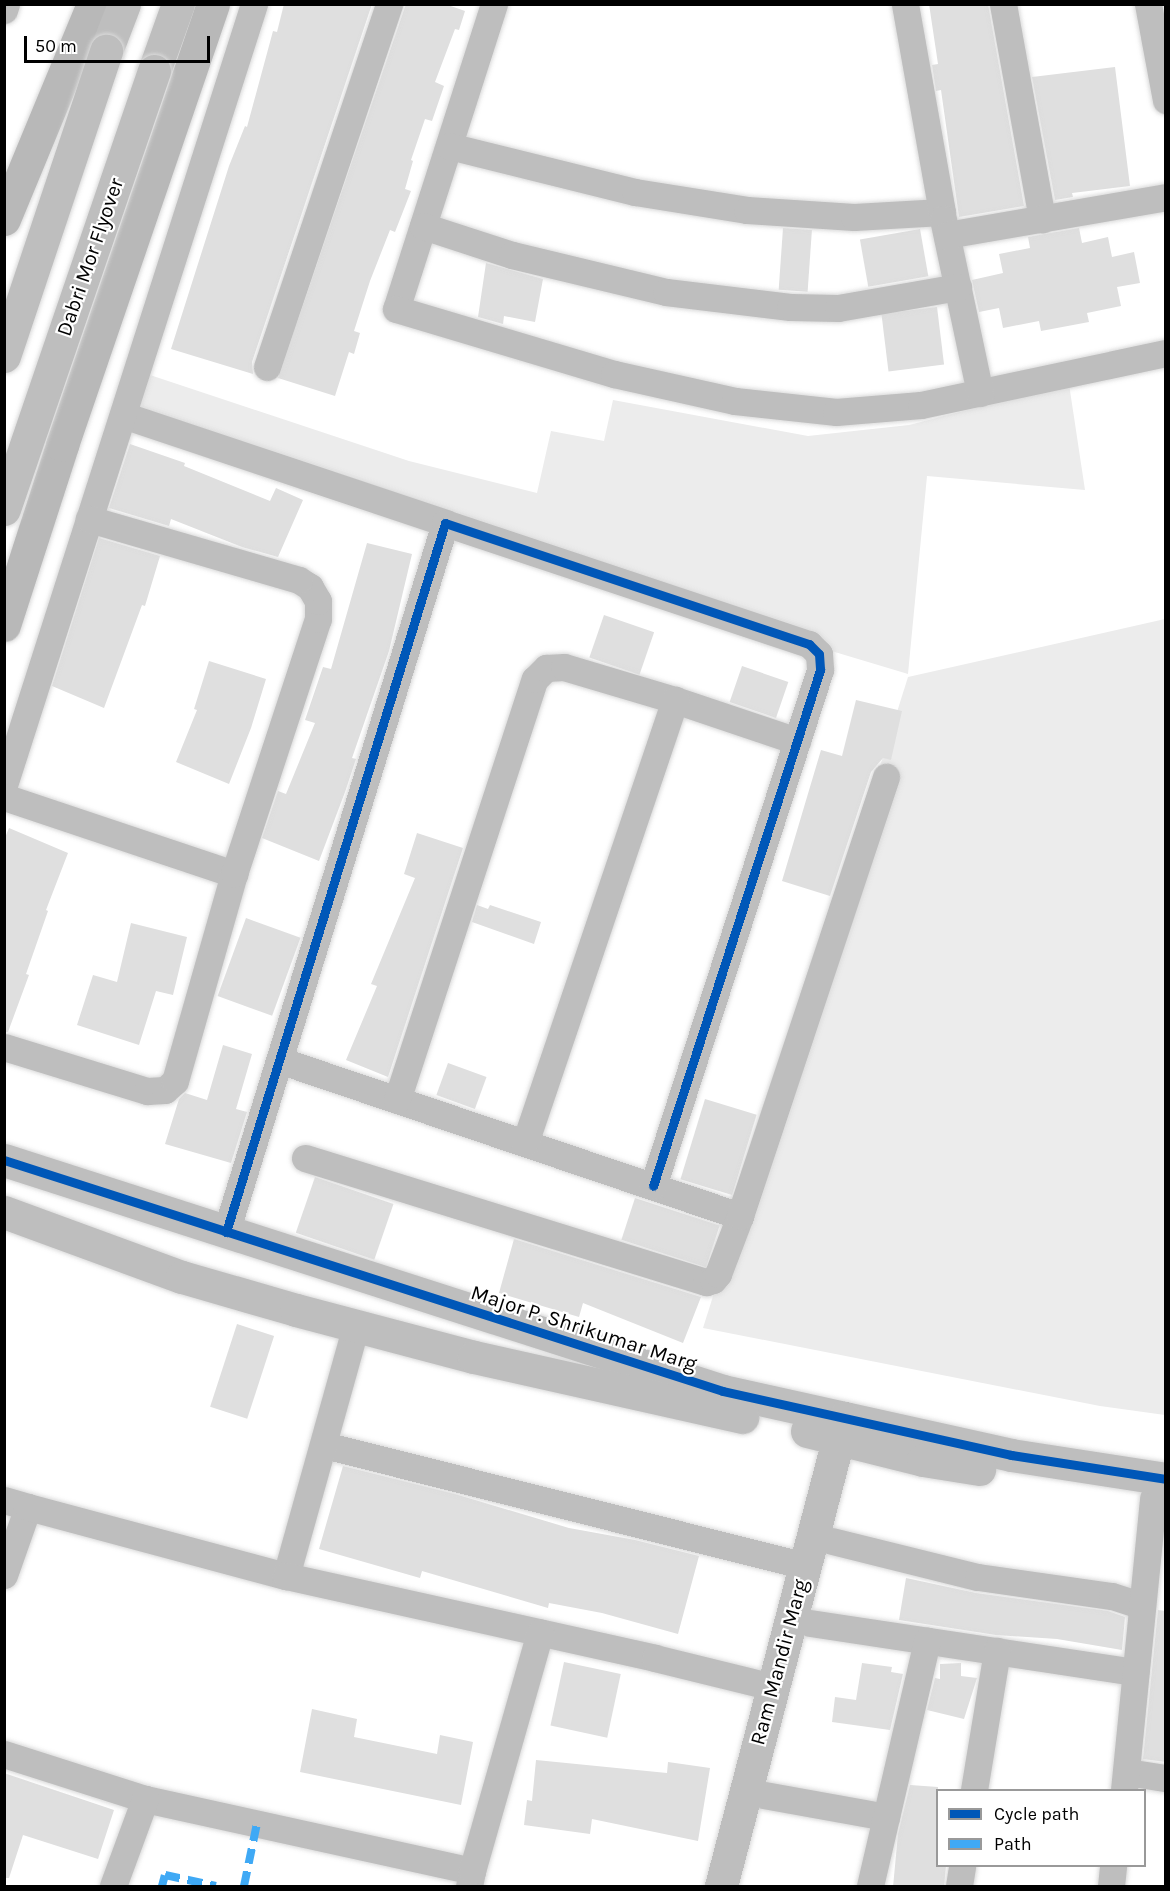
<!DOCTYPE html>
<style>
body{margin:0}
#map{position:relative;width:1170px;height:1891px;overflow:hidden;background:#fff;font-family:Karla,sans-serif}
div>[style]{position:absolute}
.green>*{inset:0;background:#ececec}
.building>*{inset:0;background:#dfdfdf;transform-origin:0 0}
.roads{filter:drop-shadow(0 0 2px #dbdbdb) drop-shadow(0 0 2px #dbdbdb)}
.minor>*{height:27px;margin:-13.5px;padding:0 13.5px;transform-origin:13.5px;border-radius:13.5px;background:#bebebe}
.tertiary>*{height:33px;margin:-16.5px;padding:0 16.5px;transform-origin:16.5px;border-radius:16.5px;background:#bebebe}
.secondary>*{height:33px;margin:-16.5px;padding:0 16.5px;transform-origin:16.5px;border-radius:16.5px;background:#b8b8b8}
.primary>*{height:33px;margin:-16.5px;padding:0 16.5px;transform-origin:16.5px;border-radius:16.5px;background:#bebebe}
.bridges{filter:drop-shadow(0 0 2px #dbdbdb) drop-shadow(0 0 2px #dbdbdb)}
.primary-bridge>*{height:33px;margin:-16.5px;padding:0 16.5px;transform-origin:16.5px;border-radius:16.5px;background:#bebebe}
.quiet>*{height:8px;margin-top:-4px;transform-origin:0;background:repeating-linear-gradient(90deg,#3fa9f5 0 15px,transparent 0 23px)}
.cycleway>*{height:9px;margin:-4.5px;padding:0 4.5px;transform-origin:4.5px;border-radius:4.5px;background:#0057b8}
span{translate:-50% -50%;white-space:nowrap;text-align:center;line-height:1.15;-webkit-text-stroke:4.5px #fff;paint-order:stroke}
.street-label{font-size:21px;color:#000}
.frame{position:absolute;inset:0;border:6px solid #000;pointer-events:none}
.legend{position:absolute;left:936px;top:1789px;width:210px;height:78px;box-sizing:border-box;background:#fff;border:2px solid #999;margin:0;padding:8px 10px;list-style:none;font-size:18px;color:#000}
.legend li{display:flex;align-items:center;gap:12px;height:30px}
.legend b{width:30px;border:2px solid #999}
.scale{position:absolute;left:24px;top:36px;width:186px;height:27px;box-sizing:border-box;border:3px solid #000;border-top:0;padding-left:8px;font-size:18px;line-height:21px;white-space:nowrap;color:#000;-webkit-text-stroke:4px #fff;paint-order:stroke}
</style>
<div id="map">
<div class="green">
<i style="clip-path:polygon(150px 375px,409px 461px,537px 493px,551px 431px,604px 441px,613px 400px,808px 436px,909px 425px,1069px 384px,1085px 490px,927px 476px,908px 674px,765px 631px,136px 413px)"></i>
<i style="clip-path:polygon(1165px 619px,1165px 1415px,1100px 1406px,703px 1328px,908px 677px)"></i>
</div>
<div class="building">
<i style="clip-path:polygon(284px 4px,372px 4px,252px 362px,253px 374px,171px 349px,229px 166px,245px 126px,247px 127px,273px 31px,277px 32px)"></i>
<i style="clip-path:polygon(406px 4px,445px 4px,465px 11px,459px 30px,455px 29px,435px 82px,444px 86px,432px 121px,425px 119px,411px 160px,413px 161px,405px 189px,411px 191px,395px 232px,390px 230px,370px 281px,354px 331px,360px 333px,354px 354px,349px 352px,335px 396px,278px 378px)"></i>
<i style="clip-path:polygon(929px 4px,988px 4px,1024px 206px,959px 217px,941px 90px,936px 91px,932px 65px,938px 64px)"></i>
<i style="clip-path:polygon(1115px 67px,1130px 186px,1072px 193px,1073px 197px,1055px 200px,1032px 77px)"></i>
<i style="left:783px;top:228px;width:29px;height:62px;rotate:4deg"></i>
<i style="clip-path:polygon(1079px 228px,1082px 243px,1108px 237px,1112px 257px,1134px 252px,1140px 283px,1117px 287px,1121px 306px,1087px 313px,1089px 322px,1041px 331px,1039px 321px,1003px 328px,999px 308px,979px 312px,972px 280px,1003px 273px,999px 254px,1030px 248px,1028px 237px)"></i>
<i style="left:920px;top:229px;width:48px;height:61px;rotate:80deg"></i>
<i style="clip-path:polygon(486px 263px,543px 279px,535px 322px,504px 316px,503px 324px,478px 317px)"></i>
<i style="left:937px;top:307px;width:58px;height:56px;rotate:83deg"></i>
<i style="clip-path:polygon(130px 444px,185px 463px,184px 466px,270px 501px,276px 488px,303px 500px,278px 557px,242px 547px,171px 519px,169px 526px,109px 508px)"></i>
<i style="clip-path:polygon(99px 538px,160px 556px,145px 606px,142px 605px,104px 708px,52px 686px)"></i>
<i style="clip-path:polygon(367px 543px,412px 554px,389px 651px,352px 758px,356px 759px,345px 792px,319px 861px,262px 838px,278px 791px,286px 794px,315px 723px,305px 720px,323px 667px,331px 669px)"></i>
<i style="left:604px;top:615px;width:53px;height:45px;rotate:19deg"></i>
<i style="clip-path:polygon(209px 661px,266px 679px,251px 728px,229px 784px,176px 762px,197px 710px,194px 709px)"></i>
<i style="left:742px;top:666px;width:49px;height:38px;rotate:19deg"></i>
<i style="clip-path:polygon(856px 700px,902px 711px,891px 760px,883px 758px,871px 772px,830px 896px,782px 881px,821px 750px,842px 756px)"></i>
<i style="clip-path:polygon(9px 828px,68px 853px,46px 910px,48px 911px,26px 974px,29px 975px,8px 1032px,4px 1032px,4px 840px)"></i>
<i style="clip-path:polygon(417px 833px,463px 848px,388px 1077px,346px 1060px,377px 986px,371px 984px,415px 878px,404px 874px)"></i>
<i style="clip-path:polygon(477px 905px,488px 909px,490px 905px,541px 922px,534px 944px,472px 922px)"></i>
<i style="left:246px;top:918px;width:58px;height:83px;rotate:20deg"></i>
<i style="clip-path:polygon(131px 923px,187px 937px,173px 995px,156px 991px,139px 1045px,77px 1025px,93px 975px,117px 982px)"></i>
<i style="clip-path:polygon(223px 1045px,252px 1054px,236px 1109px,247px 1112px,231px 1163px,165px 1144px,179px 1099px,185px 1093px,207px 1100px)"></i>
<i style="left:448px;top:1063px;width:41px;height:34px;rotate:20deg"></i>
<i style="left:705px;top:1099px;width:54px;height:84px;rotate:17deg"></i>
<i style="left:315px;top:1177px;width:83px;height:59px;rotate:19deg"></i>
<i style="left:635px;top:1198px;width:89px;height:44px;rotate:18deg"></i>
<i style="clip-path:polygon(514px 1239px,701px 1297px,683px 1343px,583px 1303px,579px 1317px,499px 1293px)"></i>
<i style="left:237px;top:1324px;width:39px;height:87px;rotate:18deg"></i>
<i style="clip-path:polygon(343px 1466px,455px 1494px,569px 1528px,635px 1540px,699px 1556px,678px 1634px,602px 1613px,549px 1603px,548px 1608px,422px 1571px,420px 1578px,319px 1549px)"></i>
<i style="clip-path:polygon(906px 1578px,976px 1593px,1108px 1611px,1125px 1617px,1122px 1650px,1057px 1639px,996px 1635px,899px 1620px)"></i>
<i style="clip-path:polygon(1158px 1610px,1166px 1611px,1166px 1762px,1143px 1759px)"></i>
<i style="left:564px;top:1662px;width:58px;height:65px;rotate:12deg"></i>
<i style="clip-path:polygon(862px 1663px,892px 1667px,891px 1672px,903px 1674px,890px 1730px,832px 1722px,835px 1697px,856px 1700px)"></i>
<i style="clip-path:polygon(961px 1663px,961px 1676px,977px 1678px,964px 1719px,927px 1710px,935px 1678px,940px 1679px,940px 1664px)"></i>
<i style="clip-path:polygon(312px 1709px,357px 1719px,354px 1737px,437px 1754px,440px 1735px,473px 1742px,461px 1805px,300px 1772px)"></i>
<i style="clip-path:polygon(536px 1760px,667px 1773px,668px 1762px,710px 1768px,698px 1841px,592px 1819px,590px 1834px,524px 1825px,527px 1800px,532px 1801px)"></i>
<i style="clip-path:polygon(4px 1773px,114px 1810px,98px 1859px,23px 1835px,9px 1878px,4px 1878px)"></i>
<i style="clip-path:polygon(910px 1785px,938px 1787px,938px 1866px,946px 1866px,944px 1887px,893px 1887px,898px 1834px)"></i>
</div>
<div class="roads">
<div class="minor">
<i style="left:494px;top:4px;width:320px;rotate:107.8deg"></i>
<i style="left:396px;top:309px;width:227px;rotate:16.6deg"></i>
<i style="left:614px;top:374px;width:124px;rotate:12.6deg"></i>
<i style="left:735px;top:401px;width:102px;rotate:6.2deg"></i>
<i style="left:836px;top:412px;width:85px;rotate:-4.7deg"></i>
<i style="left:921px;top:405px;width:250px;rotate:-12deg"></i>
<i style="left:1003px;top:4px;width:219px;rotate:79.7deg"></i>
<i style="left:1148px;top:4px;width:98px;rotate:79.4deg"></i>
<i style="left:4px;top:10px;width:6px;rotate:-72deg"></i>
<i style="left:449px;top:146px;width:192px;rotate:13.9deg"></i>
<i style="left:635px;top:192px;width:113px;rotate:9.1deg"></i>
<i style="left:747px;top:210px;width:107px;rotate:3.7deg"></i>
<i style="left:854px;top:217px;width:88px;rotate:-3.3deg"></i>
<i style="left:942px;top:212px;width:211px;rotate:-100.1deg"></i>
<i style="left:943px;top:219px;width:178px;rotate:78deg"></i>
<i style="left:423px;top:226px;width:94px;rotate:18deg"></i>
<i style="left:512px;top:255px;width:158px;rotate:13.5deg"></i>
<i style="left:666px;top:292px;width:125px;rotate:6.9deg"></i>
<i style="left:790px;top:307px;width:48px;rotate:1.2deg"></i>
<i style="left:838px;top:308px;width:122px;rotate:-9.9deg"></i>
<i style="left:947px;top:235px;width:222px;rotate:-9.8deg"></i>
<i style="left:267px;top:367px;width:383px;rotate:-71.4deg"></i>
<i style="left:123px;top:415px;width:340px;rotate:18.5deg"></i>
<i style="left:4px;top:785px;width:820px;rotate:-72.25deg"></i>
<i style="left:4px;top:797px;width:243px;rotate:18.5deg"></i>
<i style="left:4px;top:1047px;width:150px;rotate:17.1deg"></i>
<i style="left:147px;top:1091px;width:18px;rotate:-3deg"></i>
<i style="left:165px;top:1090px;width:13px;rotate:-42deg"></i>
<i style="left:175px;top:1081px;width:215px;rotate:-74.1deg"></i>
<i style="left:234px;top:874px;width:268px;rotate:-71.8deg"></i>
<i style="left:318px;top:619px;width:18px;rotate:-90deg"></i>
<i style="left:318px;top:601px;width:16px;rotate:-120deg"></i>
<i style="left:310px;top:587px;width:13px;rotate:-148deg"></i>
<i style="left:299px;top:580px;width:219px;rotate:-163.8deg"></i>
<i style="left:279px;top:1060px;width:487px;rotate:18.7deg"></i>
<i style="left:397px;top:1100px;width:443px;rotate:-71.9deg"></i>
<i style="left:535px;top:679px;width:16px;rotate:-45deg"></i>
<i style="left:546px;top:668px;width:18px;rotate:-3deg"></i>
<i style="left:564px;top:667px;width:116px;rotate:16.6deg"></i>
<i style="left:675px;top:700px;width:129px;rotate:18.6deg"></i>
<i style="left:525px;top:1143px;width:468px;rotate:-71.3deg"></i>
<i style="left:305px;top:1158px;width:420px;rotate:17.2deg"></i>
<i style="left:706px;top:1282px;width:7px;rotate:-16deg"></i>
<i style="left:713px;top:1280px;width:8px;rotate:-50deg"></i>
<i style="left:718px;top:1274px;width:62px;rotate:-69.2deg"></i>
<i style="left:740px;top:1216px;width:463px;rotate:-71.6deg"></i>
<i style="left:226px;top:1232px;width:742px;rotate:-72.83deg"></i>
<i style="left:445px;top:523px;width:384px;rotate:18.4deg"></i>
<i style="left:809px;top:644px;width:14px;rotate:45deg"></i>
<i style="left:819px;top:654px;width:16px;rotate:86deg"></i>
<i style="left:820px;top:670px;width:542px;rotate:107.93deg"></i>
<i style="left:324px;top:1445px;width:495px;rotate:14.1deg"></i>
<i style="left:4px;top:1500px;width:25px;rotate:16deg"></i>
<i style="left:832px;top:1541px;width:150px;rotate:13.9deg"></i>
<i style="left:978px;top:1577px;width:135px;rotate:8.1deg"></i>
<i style="left:1112px;top:1596px;width:29px;rotate:18deg"></i>
<i style="left:4px;top:1575px;width:72px;rotate:-70.6deg"></i>
<i style="left:28px;top:1507px;width:267px;rotate:15deg"></i>
<i style="left:286px;top:1576px;width:260px;rotate:-74.4deg"></i>
<i style="left:286px;top:1576px;width:378px;rotate:12.5deg"></i>
<i style="left:655px;top:1658px;width:122px;rotate:13.8deg"></i>
<i style="left:810px;top:1623px;width:329px;rotate:8.6deg"></i>
<i style="left:4px;top:1754px;width:148px;rotate:17.7deg"></i>
<i style="left:145px;top:1799px;width:335px;rotate:12.4deg"></i>
<i style="left:472px;top:1871px;width:15px;rotate:101deg"></i>
<i style="left:1127px;top:1772px;width:39px;rotate:9deg"></i>
<i style="left:974px;top:1790px;width:141px;rotate:-80.6deg"></i>
<i style="left:1124px;top:1790px;width:293px;rotate:-84.3deg"></i>
<i style="left:764px;top:1795px;width:124px;rotate:10.2deg"></i>
<i style="left:472px;top:1871px;width:248px;rotate:-74.1deg"></i>
<i style="left:113px;top:1886px;width:93px;rotate:-69.8deg"></i>
<i style="left:870px;top:1886px;width:252px;rotate:-76.9deg"></i>
<i style="left:959px;top:1886px;width:20px;rotate:-81deg"></i>
<i style="left:1111px;top:1886px;width:20px;rotate:-84deg"></i>
</div>
<div class="tertiary">
<i style="left:4px;top:1160px;width:755px;rotate:17.81deg"></i>
<i style="left:723px;top:1391px;width:295px;rotate:12.5deg"></i>
<i style="left:1011px;top:1455px;width:157px;rotate:8.8deg"></i>
<i style="left:4px;top:1212px;width:189px;rotate:20.1deg"></i>
<i style="left:182px;top:1277px;width:119px;rotate:16.1deg"></i>
<i style="left:296px;top:1310px;width:184px;rotate:14.8deg"></i>
<i style="left:474px;top:1357px;width:275px;rotate:12.6deg"></i>
<i style="left:807px;top:1431px;width:120px;rotate:14deg"></i>
<i style="left:923px;top:1460px;width:57px;rotate:9.1deg"></i>
<i style="left:721px;top:1886px;width:484px;rotate:-75.3deg"></i>
</div>
<div class="secondary">
<i style="left:4px;top:219px;width:233px;rotate:-67.5deg"></i>
<i style="left:4px;top:625px;width:189px;rotate:-72.1deg"></i>
<i style="left:62px;top:445px;width:466px;rotate:-71.1deg"></i>
</div>
<div class="primary">
<i style="left:106px;top:51px;width:50px;rotate:-69deg"></i>
<i style="left:154px;top:71px;width:71px;rotate:-70.3deg"></i>
</div>
</div>
<div class="bridges">
<div class="primary-bridge">
<i style="left:4px;top:356px;width:322px;rotate:-71.5deg"></i>
<i style="left:4px;top:509px;width:463px;rotate:-71.1deg"></i>
</div>
</div>
<div class="quiet">
<i style="left:162px;top:1886px;width:11px;rotate:-75deg"></i>
<i style="left:165px;top:1875px;width:52px;rotate:12.2deg"></i>
<i style="left:244px;top:1886px;width:64px;rotate:-78.3deg"></i>
</div>
<div class="cycleway">
<i style="left:4px;top:1160px;width:755px;rotate:17.81deg"></i>
<i style="left:723px;top:1391px;width:295px;rotate:12.5deg"></i>
<i style="left:1011px;top:1455px;width:157px;rotate:8.8deg"></i>
<i style="left:226px;top:1232px;width:742px;rotate:-72.83deg"></i>
<i style="left:445px;top:523px;width:384px;rotate:18.4deg"></i>
<i style="left:809px;top:644px;width:14px;rotate:45deg"></i>
<i style="left:819px;top:654px;width:16px;rotate:86deg"></i>
<i style="left:820px;top:670px;width:542px;rotate:107.93deg"></i>
</div>
<div class="street-label">
<span style="left:90px;top:257px;rotate:-71deg">Dabri Mor Flyover</span>
<span style="left:584px;top:1328px;rotate:18deg">Major P. Shrikumar Marg</span>
<span style="left:779px;top:1662px;rotate:-75deg">Ram Mandir Marg</span>
</div>
<div class="frame"></div>
<ul class="legend">
<li><b style="height:8px;background:#0057b8"></b>Cycle path</li>
<li><b style="height:8px;background:#3fa9f5"></b>Path</li>
</ul>
<div class="scale">50 m</div>
</div>
